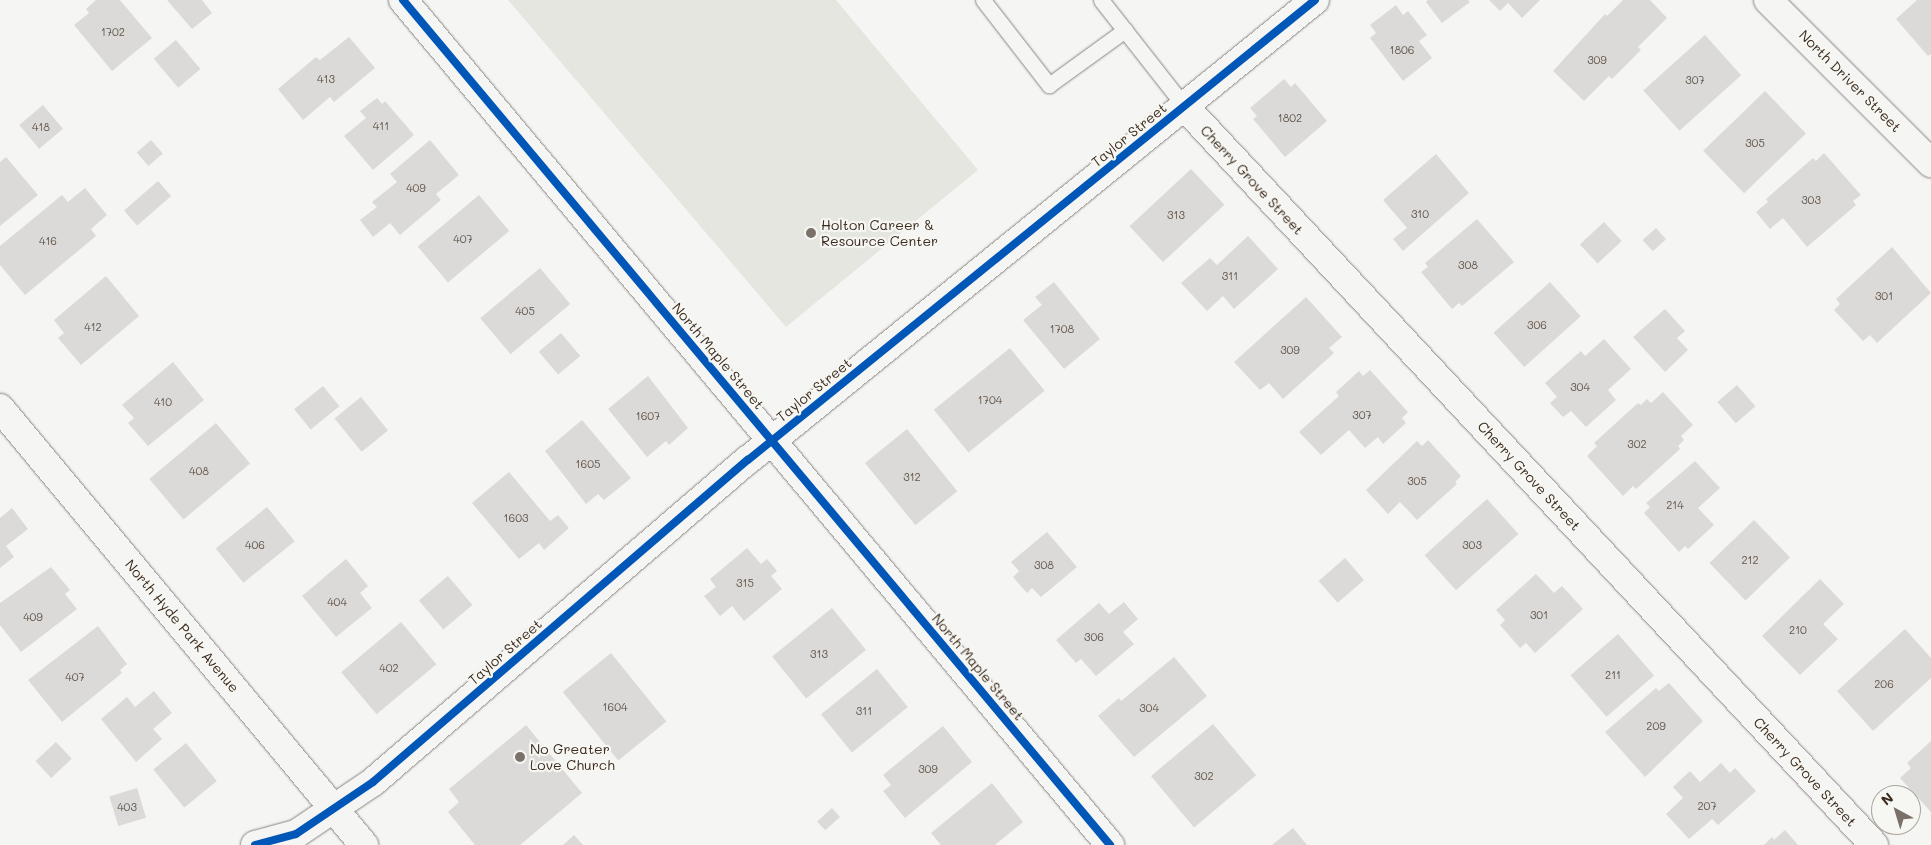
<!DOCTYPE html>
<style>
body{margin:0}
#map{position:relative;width:1931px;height:845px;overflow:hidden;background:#f5f5f3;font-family:Mali,sans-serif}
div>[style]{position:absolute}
.green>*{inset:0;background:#e6e6e1}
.building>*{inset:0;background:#dbdad8;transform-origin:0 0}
.roads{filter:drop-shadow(0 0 1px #8a8683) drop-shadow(0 0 1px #8a8683)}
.lane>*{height:15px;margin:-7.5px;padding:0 7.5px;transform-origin:7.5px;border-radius:7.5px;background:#f5f5f3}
.street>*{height:28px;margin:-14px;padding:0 14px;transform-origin:14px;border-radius:14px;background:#f5f5f3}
.secondary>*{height:28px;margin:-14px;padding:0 14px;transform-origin:14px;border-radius:14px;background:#f5f5f3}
.cycleway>*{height:8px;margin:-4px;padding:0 4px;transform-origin:4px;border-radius:4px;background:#0057b8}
.dots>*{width:14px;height:14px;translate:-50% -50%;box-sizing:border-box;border:2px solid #f6f6f2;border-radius:50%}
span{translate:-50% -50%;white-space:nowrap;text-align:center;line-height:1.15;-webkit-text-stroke:4.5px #f6f6f2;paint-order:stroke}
.number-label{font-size:11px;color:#63564c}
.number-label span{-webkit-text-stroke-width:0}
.street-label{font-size:14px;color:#3b2a1e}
.poi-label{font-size:14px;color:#3b2a1e}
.left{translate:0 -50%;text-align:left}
.north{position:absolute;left:1871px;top:785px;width:50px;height:50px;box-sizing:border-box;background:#f6f6f2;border:1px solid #aba49d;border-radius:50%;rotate:321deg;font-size:14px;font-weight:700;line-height:20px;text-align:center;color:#3b2a1e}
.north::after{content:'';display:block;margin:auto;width:18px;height:22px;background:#7c7169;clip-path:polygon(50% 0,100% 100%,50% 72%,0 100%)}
</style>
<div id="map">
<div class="green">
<i style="clip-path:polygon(508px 0,836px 0,978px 170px,786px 327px)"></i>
</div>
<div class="building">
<i style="clip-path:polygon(96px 0,120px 0,152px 38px,112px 71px,74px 25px,89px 13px,86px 9px)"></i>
<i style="clip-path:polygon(167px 0,202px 0,212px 13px,192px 29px)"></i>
<i style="clip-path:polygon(1428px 0,1468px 0,1470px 2px,1442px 23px,1426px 2px)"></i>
<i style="clip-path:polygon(1489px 0,1540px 0,1522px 18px,1508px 3px,1500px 11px)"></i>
<i style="clip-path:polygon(1623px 0,1650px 0,1667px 18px,1638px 47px,1641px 50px,1612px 79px,1609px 76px,1584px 101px,1553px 71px,1605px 14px,1607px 16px)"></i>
<i style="clip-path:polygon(1917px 0,1931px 0,1931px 54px,1928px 56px,1896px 19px)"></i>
<i style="clip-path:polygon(1396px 5px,1403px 15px,1408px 11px,1427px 35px,1419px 41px,1432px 58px,1403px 81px,1370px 38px,1376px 33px,1370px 25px)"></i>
<i style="left:1705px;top:35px;width:54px;height:83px;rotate:48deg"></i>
<i style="clip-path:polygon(349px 37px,375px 68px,334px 102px,330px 97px,303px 120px,278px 89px,316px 57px,320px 60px)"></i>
<i style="left:176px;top:40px;width:38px;height:29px;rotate:50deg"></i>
<i style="clip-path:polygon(1284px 79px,1291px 87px,1295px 83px,1327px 121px,1285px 157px,1253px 119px,1257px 116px,1250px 108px)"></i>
<i style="left:1765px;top:91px;width:59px;height:86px;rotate:46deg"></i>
<i style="clip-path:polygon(377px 98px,382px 104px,385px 101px,414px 135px,373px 170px,344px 136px,366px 118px,360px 111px)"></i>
<i style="left:43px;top:105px;width:31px;height:31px;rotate:50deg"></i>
<i style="left:151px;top:140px;width:18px;height:19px;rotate:49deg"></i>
<i style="clip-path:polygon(430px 140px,459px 175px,436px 194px,441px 200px,400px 235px,390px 223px,373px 237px,360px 220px,377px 207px,372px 202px,397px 182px,390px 174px)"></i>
<i style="clip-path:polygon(1824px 153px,1861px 195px,1853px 201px,1856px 205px,1807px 247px,1783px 218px,1770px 229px,1756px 212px,1768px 202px,1766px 199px,1813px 158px,1816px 161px)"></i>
<i style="clip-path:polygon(1436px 154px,1469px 193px,1403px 251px,1393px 239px,1407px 228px,1383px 200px)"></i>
<i style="clip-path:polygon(6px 157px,38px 195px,0 226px,0 162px)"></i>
<i style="left:1191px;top:169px;width:49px;height:84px;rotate:47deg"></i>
<i style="left:158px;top:181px;width:20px;height:45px;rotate:49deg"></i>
<i style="clip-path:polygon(85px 188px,107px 215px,91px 229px,96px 236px,25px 295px,0 265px,0 246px,62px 195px,68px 202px)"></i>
<i style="left:479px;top:195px;width:47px;height:80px;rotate:50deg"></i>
<i style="clip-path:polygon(1477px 219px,1514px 262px,1462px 306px,1459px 303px,1452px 309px,1421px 272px,1428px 267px,1425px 263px)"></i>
<i style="left:1604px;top:222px;width:26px;height:33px;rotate:47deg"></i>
<i style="left:1656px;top:228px;width:15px;height:18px;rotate:48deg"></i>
<i style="clip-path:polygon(1248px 236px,1278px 269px,1234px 309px,1223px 296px,1207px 311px,1181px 283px,1210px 258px,1217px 265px)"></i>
<i style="clip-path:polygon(1892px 247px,1931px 293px,1877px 343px,1870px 335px,1863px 341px,1834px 310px,1840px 304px,1836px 299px)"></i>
<i style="left:540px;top:268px;width:47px;height:78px;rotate:50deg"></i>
<i style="clip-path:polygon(106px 276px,139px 316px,81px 365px,58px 338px,64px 333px,54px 320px)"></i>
<i style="clip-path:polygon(1054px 282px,1100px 339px,1064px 369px,1023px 320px,1042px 305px,1035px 297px)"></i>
<i style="left:1550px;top:282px;width:46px;height:76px;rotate:48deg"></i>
<i style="clip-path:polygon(1306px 297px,1342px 337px,1329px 348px,1334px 353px,1283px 399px,1269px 383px,1260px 390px,1234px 362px)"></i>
<i style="clip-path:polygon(1665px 309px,1685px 331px,1677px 338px,1688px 350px,1665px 372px,1633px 337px)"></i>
<i style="left:561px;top:333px;width:30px;height:29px;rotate:50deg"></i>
<i style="clip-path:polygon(1604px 339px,1631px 369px,1608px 390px,1616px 400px,1586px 427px,1571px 411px,1563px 417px,1550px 403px,1557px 397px,1545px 383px,1581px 351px,1585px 356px)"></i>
<i style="left:1010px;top:348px;width:55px;height:98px;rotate:51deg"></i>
<i style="clip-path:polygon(173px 362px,204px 400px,148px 446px,128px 423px,134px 418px,122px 405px)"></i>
<i style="clip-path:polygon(1370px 370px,1408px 412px,1402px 418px,1406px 423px,1383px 444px,1378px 437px,1365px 448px,1349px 430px,1321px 455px,1299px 432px,1339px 396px,1336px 392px,1359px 371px,1363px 376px)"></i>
<i style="clip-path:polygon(648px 376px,688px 428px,669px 445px,666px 441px,647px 457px,608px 409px)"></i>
<i style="left:1737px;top:385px;width:28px;height:26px;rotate:49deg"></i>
<i style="left:323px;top:386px;width:26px;height:37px;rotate:51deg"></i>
<i style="clip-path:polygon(1663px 392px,1693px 425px,1681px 436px,1684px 440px,1678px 446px,1680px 449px,1636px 489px,1633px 486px,1623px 496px,1587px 456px,1597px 446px,1594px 443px,1638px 403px,1641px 405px,1647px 399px,1651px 403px)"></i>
<i style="left:361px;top:397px;width:43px;height:34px;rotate:51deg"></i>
<i style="clip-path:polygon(582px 420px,631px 478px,604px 500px,598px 494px,586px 504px,545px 451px)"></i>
<i style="left:216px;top:423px;width:53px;height:87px;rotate:50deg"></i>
<i style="left:907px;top:429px;width:80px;height:54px;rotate:51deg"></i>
<i style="clip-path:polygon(1428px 440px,1461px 476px,1455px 482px,1457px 484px,1417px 520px,1400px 502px,1388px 514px,1366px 490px,1417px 441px,1422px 446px)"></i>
<i style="clip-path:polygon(1695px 461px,1720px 488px,1698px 508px,1714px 525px,1688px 549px,1685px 546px,1679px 552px,1644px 513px,1650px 507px,1646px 503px)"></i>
<i style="clip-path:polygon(509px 472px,550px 521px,558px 515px,569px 528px,544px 550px,539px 543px,519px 559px,472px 503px)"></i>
<i style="left:1487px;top:499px;width:47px;height:84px;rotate:48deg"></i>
<i style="left:267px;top:507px;width:44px;height:66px;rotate:51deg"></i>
<i style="clip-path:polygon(12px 508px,28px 529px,6px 546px,14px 557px,0 568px,0 518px)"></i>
<i style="left:1754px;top:520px;width:52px;height:62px;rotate:46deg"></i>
<i style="clip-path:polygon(1047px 532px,1077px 567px,1041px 597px,1032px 588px,1027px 593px,1013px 577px,1019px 571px,1011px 562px)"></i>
<i style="clip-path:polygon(747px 548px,761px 564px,767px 559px,777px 571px,771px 576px,782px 589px,744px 621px,732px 606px,720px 616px,704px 596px,716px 587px,710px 579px)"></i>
<i style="left:1345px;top:558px;width:29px;height:35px;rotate:49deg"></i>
<i style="clip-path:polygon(346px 559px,368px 586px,360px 593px,372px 608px,336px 637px,302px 596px)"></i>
<i style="clip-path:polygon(51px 567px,70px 590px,65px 594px,77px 609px,21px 652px,0 625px,0 603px)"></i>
<i style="clip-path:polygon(1536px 574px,1554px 593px,1562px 586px,1583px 609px,1535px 653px,1526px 643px,1520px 648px,1500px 625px,1505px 620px,1496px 610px)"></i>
<i style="left:448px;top:576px;width:38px;height:38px;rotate:50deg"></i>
<i style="clip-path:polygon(1820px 579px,1844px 604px,1823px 624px,1838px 639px,1800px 675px,1762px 636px)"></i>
<i style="clip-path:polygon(1124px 602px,1138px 619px,1123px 632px,1134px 644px,1096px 676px,1081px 659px,1076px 663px,1056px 640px,1099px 603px,1109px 614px)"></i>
<i style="left:832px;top:608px;width:54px;height:77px;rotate:51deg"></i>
<i style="left:401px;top:622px;width:55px;height:78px;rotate:50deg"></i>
<i style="clip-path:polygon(98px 626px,127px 664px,120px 670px,122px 673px,62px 722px,28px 680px)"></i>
<i style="clip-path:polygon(1905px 629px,1931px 658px,1931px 678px,1873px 731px,1837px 691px)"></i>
<i style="left:1618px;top:634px;width:55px;height:63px;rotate:49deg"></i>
<i style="left:611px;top:653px;width:88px;height:62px;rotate:51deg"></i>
<i style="clip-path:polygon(1174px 657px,1207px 696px,1134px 757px,1098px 716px,1119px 698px,1121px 701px)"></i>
<i style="left:877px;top:669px;width:49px;height:72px;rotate:51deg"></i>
<i style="clip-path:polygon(1669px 683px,1703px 721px,1645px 777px,1605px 732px,1656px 688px,1659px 691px)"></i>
<i style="clip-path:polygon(154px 691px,172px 713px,153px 729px,162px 739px,136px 762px,101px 719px,127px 697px,135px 707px)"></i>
<i style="left:1213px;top:724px;width:67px;height:81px;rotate:50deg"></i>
<i style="clip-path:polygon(526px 725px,582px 793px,520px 845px,475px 845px,448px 812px,459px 802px,449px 789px)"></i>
<i style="clip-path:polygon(943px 726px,972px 762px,905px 818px,883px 791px,891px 785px,883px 775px)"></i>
<i style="clip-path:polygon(1931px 741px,1931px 812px,1900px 778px,1911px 768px,1907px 763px)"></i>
<i style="left:56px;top:742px;width:23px;height:28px;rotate:47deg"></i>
<i style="left:186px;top:743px;width:49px;height:42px;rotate:51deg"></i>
<i style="clip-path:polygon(1721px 763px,1730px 773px,1735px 768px,1756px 791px,1718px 825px,1712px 819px,1689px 839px,1666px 814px,1683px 798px,1673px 787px,1690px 771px,1700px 782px)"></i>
<i style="clip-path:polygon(992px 783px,1023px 822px,995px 845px,941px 845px,931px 833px)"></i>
<i style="left:137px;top:788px;width:31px;height:29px;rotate:73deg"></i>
<i style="left:832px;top:808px;width:12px;height:20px;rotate:48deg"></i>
<i style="clip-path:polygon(1293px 828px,1307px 845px,1272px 845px)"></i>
<i style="clip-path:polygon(1785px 830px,1798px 845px,1764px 845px,1772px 837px,1774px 840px)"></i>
<i style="clip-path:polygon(574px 835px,583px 845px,563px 845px)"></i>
</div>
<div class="roads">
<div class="lane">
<i style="left:983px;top:0;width:108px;rotate:52.2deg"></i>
<i style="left:1049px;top:85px;width:94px;rotate:-35.9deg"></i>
<i style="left:1101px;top:0;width:135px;rotate:51.9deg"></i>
</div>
<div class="street">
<i style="left:403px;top:0;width:1102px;rotate:50.08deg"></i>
<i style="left:1184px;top:106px;width:1011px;rotate:46.96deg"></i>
<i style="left:255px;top:845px;width:42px;rotate:-15deg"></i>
<i style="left:296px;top:834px;width:93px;rotate:-34deg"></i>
<i style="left:373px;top:782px;width:494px;rotate:-40.7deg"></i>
<i style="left:748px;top:460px;width:730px;rotate:-39.05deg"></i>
</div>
<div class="secondary">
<i style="left:1768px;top:0;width:231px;rotate:45deg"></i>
<i style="left:0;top:408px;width:569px;rotate:50.21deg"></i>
</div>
</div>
<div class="cycleway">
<i style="left:403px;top:0;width:1102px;rotate:50.08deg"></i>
<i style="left:255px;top:845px;width:42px;rotate:-15deg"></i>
<i style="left:296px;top:834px;width:93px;rotate:-34deg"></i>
<i style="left:373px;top:782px;width:494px;rotate:-40.7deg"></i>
<i style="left:748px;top:460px;width:730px;rotate:-39.05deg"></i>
</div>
<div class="dots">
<i style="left:811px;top:233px;background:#7c7169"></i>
<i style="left:520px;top:757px;background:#7c7169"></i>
</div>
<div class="number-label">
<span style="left:113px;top:32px">1702</span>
<span style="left:1402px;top:50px">1806</span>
<span style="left:1597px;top:60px">309</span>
<span style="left:326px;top:79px">413</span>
<span style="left:1695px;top:80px">307</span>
<span style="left:1290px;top:118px">1802</span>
<span style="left:381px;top:126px">411</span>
<span style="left:41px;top:127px">418</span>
<span style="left:1755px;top:143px">305</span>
<span style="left:416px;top:188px">409</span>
<span style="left:1811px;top:200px">303</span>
<span style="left:1420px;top:214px">310</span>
<span style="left:1176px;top:215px">313</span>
<span style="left:463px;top:239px">407</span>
<span style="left:48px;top:241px">416</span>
<span style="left:1468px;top:265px">308</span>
<span style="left:1230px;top:276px">311</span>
<span style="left:1884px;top:296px">301</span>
<span style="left:525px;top:311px">405</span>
<span style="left:1537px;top:325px">306</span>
<span style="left:93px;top:327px">412</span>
<span style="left:1062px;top:329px">1708</span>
<span style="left:1290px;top:350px">309</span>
<span style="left:1580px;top:387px">304</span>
<span style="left:990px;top:400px">1704</span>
<span style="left:163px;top:402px">410</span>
<span style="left:1362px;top:415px">307</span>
<span style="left:648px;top:416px">1607</span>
<span style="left:1637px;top:444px">302</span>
<span style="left:588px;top:464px">1605</span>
<span style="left:199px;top:471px">408</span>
<span style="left:912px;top:477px">312</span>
<span style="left:1417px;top:481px">305</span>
<span style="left:1675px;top:505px">214</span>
<span style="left:516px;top:518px">1603</span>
<span style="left:255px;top:545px">406</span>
<span style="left:1472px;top:545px">303</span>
<span style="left:1750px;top:560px">212</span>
<span style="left:1044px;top:565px">308</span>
<span style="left:745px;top:583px">315</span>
<span style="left:337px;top:602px">404</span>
<span style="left:1539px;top:615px">301</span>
<span style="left:33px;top:617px">409</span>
<span style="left:1798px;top:630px">210</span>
<span style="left:1094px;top:637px">306</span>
<span style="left:819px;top:654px">313</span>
<span style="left:389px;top:668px">402</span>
<span style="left:1613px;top:675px">211</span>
<span style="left:75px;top:677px">407</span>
<span style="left:1884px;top:684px">206</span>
<span style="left:615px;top:707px">1604</span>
<span style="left:1149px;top:708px">304</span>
<span style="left:864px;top:711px">311</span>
<span style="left:1656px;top:726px">209</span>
<span style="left:928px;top:769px">309</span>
<span style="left:1204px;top:776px">302</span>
<span style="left:1707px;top:806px">207</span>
<span style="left:127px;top:807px">403</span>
</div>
<div class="street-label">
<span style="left:1850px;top:81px;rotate:45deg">North Driver Street</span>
<span style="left:1129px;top:135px;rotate:-39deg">Taylor Street</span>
<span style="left:1252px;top:180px;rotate:47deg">Cherry Grove Street</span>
<span style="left:718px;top:356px;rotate:50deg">North Maple Street</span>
<span style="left:814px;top:390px;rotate:-39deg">Taylor Street</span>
<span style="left:1529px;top:476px;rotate:47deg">Cherry Grove Street</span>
<span style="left:182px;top:626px;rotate:50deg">North Hyde Park Avenue</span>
<span style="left:505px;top:652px;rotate:-41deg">Taylor Street</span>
<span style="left:978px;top:667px;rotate:50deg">North Maple Street</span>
<span style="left:1805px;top:772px;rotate:47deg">Cherry Grove Street</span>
</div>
<div class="poi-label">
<span class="left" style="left:821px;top:233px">Holton Career &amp;<br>Resource Center</span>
<span class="left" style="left:530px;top:757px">No Greater<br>Love Church</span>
</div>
<div class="north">N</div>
</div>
